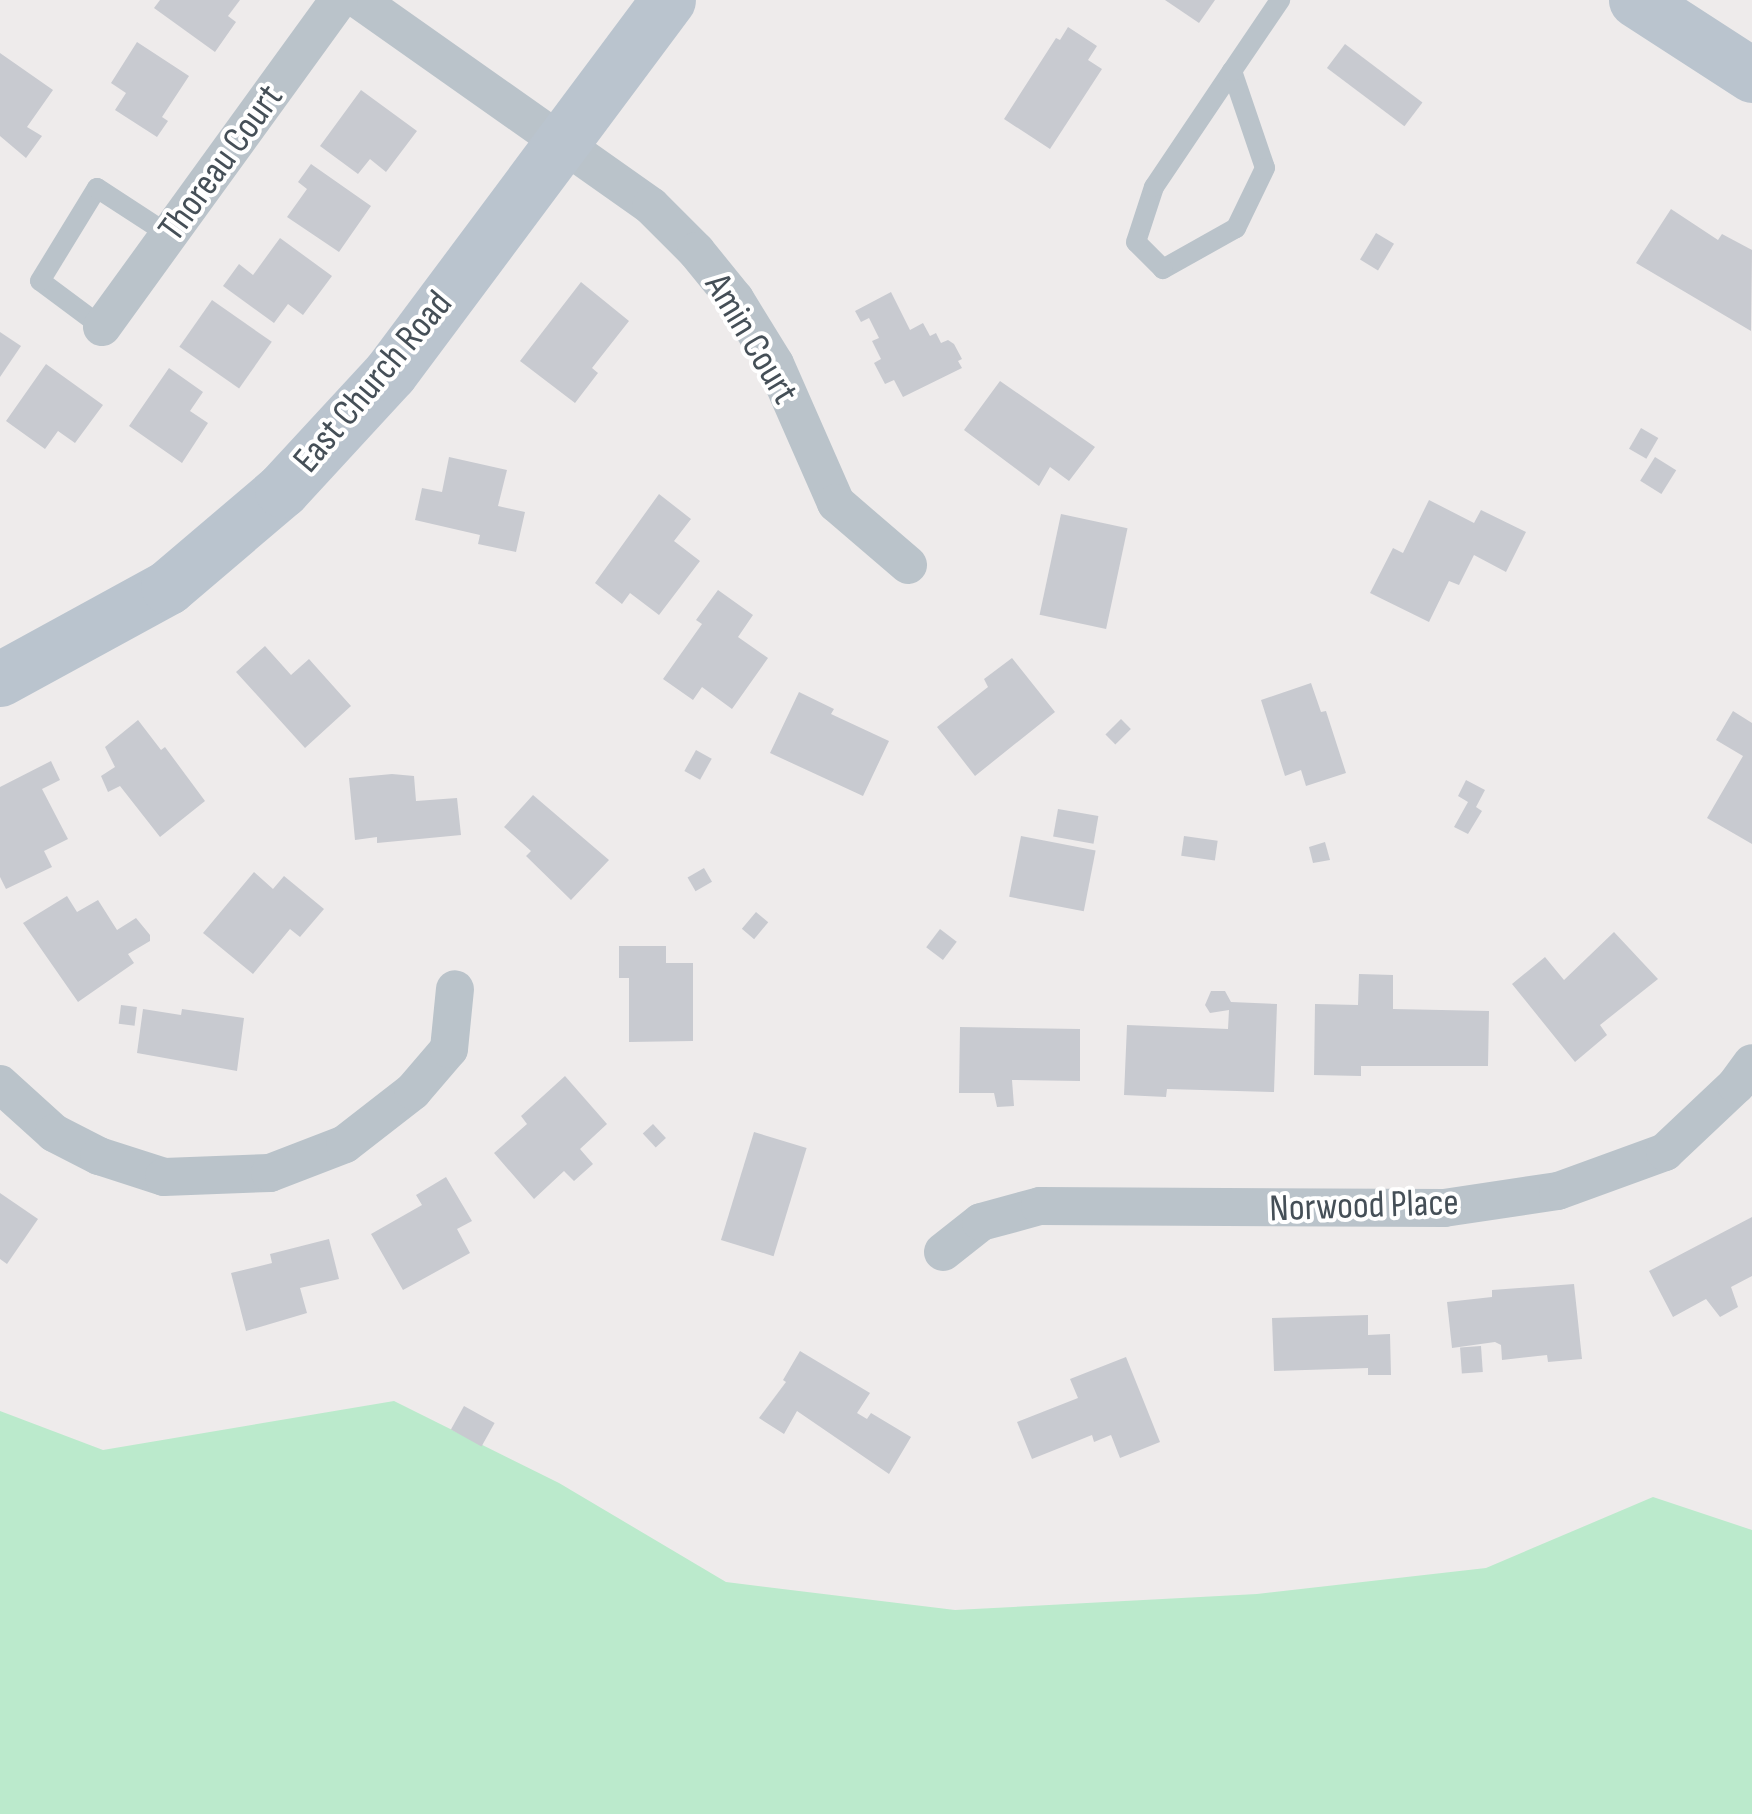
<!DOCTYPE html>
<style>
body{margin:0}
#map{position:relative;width:1752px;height:1814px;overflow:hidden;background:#eeebeb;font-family:"Sofia Sans Condensed",sans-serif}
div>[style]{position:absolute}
.green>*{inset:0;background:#bbeacc}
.building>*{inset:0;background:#c8cad0;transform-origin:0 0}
.lane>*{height:20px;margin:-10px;padding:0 10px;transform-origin:10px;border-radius:10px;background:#bac3ca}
.street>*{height:38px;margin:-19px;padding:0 19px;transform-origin:19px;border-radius:19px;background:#bac3ca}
.secondary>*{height:55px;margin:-27.5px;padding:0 27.5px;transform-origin:27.5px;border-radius:27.5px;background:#bac4ce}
span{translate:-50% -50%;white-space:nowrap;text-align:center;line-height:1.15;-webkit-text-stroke:8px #fff;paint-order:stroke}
.street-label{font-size:38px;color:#454f57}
</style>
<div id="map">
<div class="green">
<i style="clip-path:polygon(394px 1401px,559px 1483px,726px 1582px,955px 1610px,1257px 1594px,1486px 1568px,1653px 1497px,1752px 1530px,1752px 1814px,0 1814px,0 1411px,103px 1450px)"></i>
</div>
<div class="building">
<i style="clip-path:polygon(160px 0,240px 0,228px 16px,236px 22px,215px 52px,154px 8px)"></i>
<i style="clip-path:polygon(1165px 0,1215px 0,1199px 23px)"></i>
<i style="clip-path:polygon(1068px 27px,1097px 46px,1088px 60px,1102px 69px,1050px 149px,1004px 119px,1056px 38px,1060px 40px)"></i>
<i style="clip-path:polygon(137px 42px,189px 76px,162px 117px,168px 121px,157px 137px,115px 110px,126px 93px,111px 83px)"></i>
<i style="left:1345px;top:44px;width:97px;height:30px;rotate:37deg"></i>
<i style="clip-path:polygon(0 53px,53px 90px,27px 127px,42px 136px,26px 158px,0 136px)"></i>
<i style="clip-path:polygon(361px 90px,417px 131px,386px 172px,370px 159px,358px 174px,320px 146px)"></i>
<i style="clip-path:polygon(311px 164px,371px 206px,339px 252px,287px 217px,307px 189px,298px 182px)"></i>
<i style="clip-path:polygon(1671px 209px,1718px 240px,1722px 234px,1752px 250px,1751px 331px,1636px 263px)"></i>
<i style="left:1376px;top:233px;width:21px;height:31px;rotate:31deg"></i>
<i style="clip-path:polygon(280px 238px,332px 276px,303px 315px,288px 304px,274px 323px,223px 286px,239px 264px,253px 275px)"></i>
<i style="clip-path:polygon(581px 282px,629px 321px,592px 368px,598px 373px,575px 403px,520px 361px)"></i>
<i style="clip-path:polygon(891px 292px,910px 330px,923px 323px,930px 336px,936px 333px,941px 343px,948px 340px,954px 344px,962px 359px,958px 361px,962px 368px,903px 397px,894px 380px,885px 384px,874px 363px,881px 359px,872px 341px,879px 338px,869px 318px,861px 322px,855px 311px)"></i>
<i style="left:212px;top:300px;width:73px;height:57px;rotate:35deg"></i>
<i style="clip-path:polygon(0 332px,21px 346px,0 377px)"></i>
<i style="clip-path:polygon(46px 364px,103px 405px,75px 443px,58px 431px,45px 449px,6px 421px)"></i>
<i style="clip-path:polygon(169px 368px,203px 392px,190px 411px,208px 423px,182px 463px,129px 426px)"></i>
<i style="clip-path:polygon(1000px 381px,1095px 447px,1069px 481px,1050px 467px,1039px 486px,964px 430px)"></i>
<i style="left:1641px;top:428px;width:20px;height:24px;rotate:30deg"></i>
<i style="clip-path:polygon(449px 457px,507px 470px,498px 506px,525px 512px,516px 552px,478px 544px,480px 535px,415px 520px,422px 488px,442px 492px)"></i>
<i style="left:1655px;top:457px;width:25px;height:28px;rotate:32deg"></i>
<i style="clip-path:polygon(659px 494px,691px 519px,674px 541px,700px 561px,659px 615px,630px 593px,622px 604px,595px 583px)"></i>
<i style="clip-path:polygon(1429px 500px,1474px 523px,1481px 510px,1526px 532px,1506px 572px,1474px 555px,1459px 585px,1449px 581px,1429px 622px,1370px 593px,1393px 548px,1403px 553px)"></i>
<i style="left:1061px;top:514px;width:68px;height:103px;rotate:12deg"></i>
<i style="clip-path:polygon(718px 590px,753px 615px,738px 637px,768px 658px,732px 709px,702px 687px,693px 700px,663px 679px,702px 624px,696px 620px)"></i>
<i style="clip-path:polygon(265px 646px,291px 675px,309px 659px,351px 706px,305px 748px,236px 672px)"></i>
<i style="clip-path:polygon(1012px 658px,1055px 712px,975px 776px,937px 727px,988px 687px,984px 679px)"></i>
<i style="clip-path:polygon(1311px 683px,1321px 712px,1326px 711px,1346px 773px,1306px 786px,1301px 770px,1285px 776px,1261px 700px)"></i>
<i style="clip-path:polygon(799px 692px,834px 709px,831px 714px,889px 741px,863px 796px,770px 753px)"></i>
<i style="clip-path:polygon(1733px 711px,1752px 723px,1752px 844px,1707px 818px,1743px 756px,1716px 740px)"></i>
<i style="left:1121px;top:719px;width:14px;height:22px;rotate:45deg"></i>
<i style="clip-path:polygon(138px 720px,161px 750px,165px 747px,205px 801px,160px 837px,120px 786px,108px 792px,101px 776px,115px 767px,105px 747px)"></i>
<i style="left:696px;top:750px;width:18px;height:24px;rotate:29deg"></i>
<i style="clip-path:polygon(51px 761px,60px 780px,42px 789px,68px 839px,44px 851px,52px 867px,6px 889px,0 877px,0 787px)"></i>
<i style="clip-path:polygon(392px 774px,414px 776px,416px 801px,457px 798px,461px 835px,377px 843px,377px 837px,355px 840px,349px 778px)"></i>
<i style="clip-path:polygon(1466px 780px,1485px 790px,1476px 807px,1482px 811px,1468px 834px,1454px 827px,1468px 802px,1458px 796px)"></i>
<i style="clip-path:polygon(533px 795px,609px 860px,571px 900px,526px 856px,531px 851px,504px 827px)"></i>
<i style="left:1058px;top:809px;width:41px;height:28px;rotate:10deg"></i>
<i style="left:1021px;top:836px;width:76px;height:62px;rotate:11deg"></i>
<i style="left:1184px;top:836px;width:34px;height:20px;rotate:8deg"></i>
<i style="clip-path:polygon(1325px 842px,1330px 860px,1313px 863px,1309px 847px)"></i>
<i style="left:704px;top:868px;width:16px;height:19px;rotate:60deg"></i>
<i style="clip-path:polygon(254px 872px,273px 889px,284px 876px,324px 909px,300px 937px,290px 929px,253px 974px,203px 933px)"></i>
<i style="clip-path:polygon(67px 896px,77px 912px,98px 900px,117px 930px,136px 918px,150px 935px,150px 941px,128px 954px,134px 963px,78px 1002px,23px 923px)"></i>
<i style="left:756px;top:912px;width:16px;height:22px;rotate:40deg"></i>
<i style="left:940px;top:929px;width:21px;height:23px;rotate:37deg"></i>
<i style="clip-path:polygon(1614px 932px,1658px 979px,1600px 1025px,1607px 1035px,1575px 1062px,1512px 984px,1545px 957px,1564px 980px)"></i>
<i style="clip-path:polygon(619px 946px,666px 946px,666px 963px,693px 963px,693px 1041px,629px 1042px,629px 978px,619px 978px)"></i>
<i style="clip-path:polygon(1359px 974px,1393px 975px,1393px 1009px,1489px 1011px,1488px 1066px,1361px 1066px,1361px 1076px,1314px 1075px,1315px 1004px,1358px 1005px)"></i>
<i style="clip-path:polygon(1211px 991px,1225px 991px,1231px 1002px,1277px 1004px,1274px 1092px,1167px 1089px,1166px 1097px,1124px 1095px,1127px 1025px,1228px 1029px,1229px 1010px,1210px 1013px,1205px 1005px)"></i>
<i style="left:121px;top:1005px;width:16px;height:19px;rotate:7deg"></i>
<i style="clip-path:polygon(143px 1009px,181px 1015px,182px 1009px,244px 1018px,237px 1071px,137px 1053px)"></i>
<i style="clip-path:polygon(960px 1027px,1080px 1029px,1080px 1081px,1012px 1080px,1014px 1106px,997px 1107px,994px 1093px,959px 1093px)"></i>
<i style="clip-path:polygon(565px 1076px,607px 1124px,580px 1149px,593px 1164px,574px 1181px,564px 1171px,534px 1199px,494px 1153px,527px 1124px,521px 1116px)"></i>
<i style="left:653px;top:1124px;width:19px;height:14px;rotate:47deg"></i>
<i style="left:754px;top:1132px;width:55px;height:113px;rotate:17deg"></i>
<i style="clip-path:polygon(446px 1177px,472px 1221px,457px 1229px,470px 1253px,403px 1290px,371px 1234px,422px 1205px,416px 1195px)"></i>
<i style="clip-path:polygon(0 1193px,38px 1219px,7px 1264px,0 1259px)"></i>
<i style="clip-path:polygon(1752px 1217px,1752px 1276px,1731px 1287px,1738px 1307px,1720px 1317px,1706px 1299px,1673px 1317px,1649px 1271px)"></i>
<i style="clip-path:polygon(329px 1239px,339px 1279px,300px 1288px,307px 1313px,246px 1331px,231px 1273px,272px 1263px,270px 1254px)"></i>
<i style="clip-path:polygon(1574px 1284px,1582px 1359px,1548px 1362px,1547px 1355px,1502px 1360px,1501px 1345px,1495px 1342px,1452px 1348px,1447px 1302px,1492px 1297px,1492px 1290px)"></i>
<i style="clip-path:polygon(1368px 1315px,1368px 1335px,1390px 1334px,1391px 1375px,1368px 1375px,1368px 1368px,1274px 1371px,1272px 1318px)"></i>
<i style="left:1481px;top:1346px;width:26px;height:21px;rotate:86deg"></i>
<i style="clip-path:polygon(800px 1351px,870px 1393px,857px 1413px,867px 1419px,871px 1413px,911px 1437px,889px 1474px,797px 1411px,784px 1434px,759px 1418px,786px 1382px,783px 1380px)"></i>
<i style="clip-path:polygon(1126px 1357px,1160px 1442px,1120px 1458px,1111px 1435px,1094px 1442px,1092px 1435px,1032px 1459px,1017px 1422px,1078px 1398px,1070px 1379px)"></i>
<i style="left:464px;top:1406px;width:35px;height:27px;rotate:29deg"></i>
</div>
<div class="lane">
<i style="left:1232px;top:71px;width:102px;rotate:71.2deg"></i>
<i style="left:1265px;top:168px;width:67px;rotate:115.8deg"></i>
<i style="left:1236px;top:228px;width:84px;rotate:150.7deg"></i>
<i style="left:1163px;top:269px;width:38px;rotate:-135deg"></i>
<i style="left:1136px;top:242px;width:58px;rotate:-71.9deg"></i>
<i style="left:1154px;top:187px;width:140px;rotate:-56.1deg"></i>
<i style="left:1232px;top:71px;width:86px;rotate:-55.9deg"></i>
<i style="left:102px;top:327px;width:77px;rotate:-143.4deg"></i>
<i style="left:40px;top:281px;width:109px;rotate:-58.5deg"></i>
<i style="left:97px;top:188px;width:86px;rotate:33.1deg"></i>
</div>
<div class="street">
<i style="left:359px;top:0;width:357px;rotate:35.2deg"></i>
<i style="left:651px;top:206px;width:64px;rotate:45deg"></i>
<i style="left:696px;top:251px;width:62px;rotate:50.9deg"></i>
<i style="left:735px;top:299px;width:76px;rotate:58.4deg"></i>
<i style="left:775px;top:364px;width:152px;rotate:66.3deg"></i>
<i style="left:836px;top:503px;width:95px;rotate:40.7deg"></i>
<i style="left:102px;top:327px;width:404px;rotate:-54.1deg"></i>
<i style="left:0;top:1084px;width:73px;rotate:42.2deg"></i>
<i style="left:54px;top:1133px;width:51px;rotate:27.1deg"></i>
<i style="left:99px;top:1156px;width:68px;rotate:17.9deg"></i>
<i style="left:164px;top:1177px;width:106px;rotate:-2.2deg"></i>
<i style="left:270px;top:1173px;width:80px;rotate:-21.1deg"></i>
<i style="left:345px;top:1144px;width:86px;rotate:-37.9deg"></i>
<i style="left:413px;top:1091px;width:55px;rotate:-49.4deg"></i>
<i style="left:449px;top:1049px;width:60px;rotate:-84.3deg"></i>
<i style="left:943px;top:1252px;width:48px;rotate:-38.3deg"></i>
<i style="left:981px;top:1222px;width:61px;rotate:-15.2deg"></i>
<i style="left:1040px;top:1206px;width:404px;rotate:0.3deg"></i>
<i style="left:1444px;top:1208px;width:115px;rotate:-8.5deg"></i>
<i style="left:1558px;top:1191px;width:114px;rotate:-20deg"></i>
<i style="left:1665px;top:1152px;width:98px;rotate:-43.3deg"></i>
<i style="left:1736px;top:1085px;width:27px;rotate:-54deg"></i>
</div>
<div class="secondary">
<i style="left:1636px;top:0;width:138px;rotate:32.9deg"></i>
<i style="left:0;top:679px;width:192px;rotate:-28.7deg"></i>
<i style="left:168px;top:587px;width:150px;rotate:-40.4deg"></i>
<i style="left:282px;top:490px;width:159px;rotate:-47.3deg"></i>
<i style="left:390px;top:373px;width:465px;rotate:-53.3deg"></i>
</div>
<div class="street-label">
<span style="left:221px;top:163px;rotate:-54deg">Thoreau Court</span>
<span style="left:751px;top:339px;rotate:59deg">Amin Court</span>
<span style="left:373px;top:382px;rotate:-50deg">East Church Road</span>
<span style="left:1364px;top:1206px;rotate:-2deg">Norwood Place</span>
</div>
</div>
